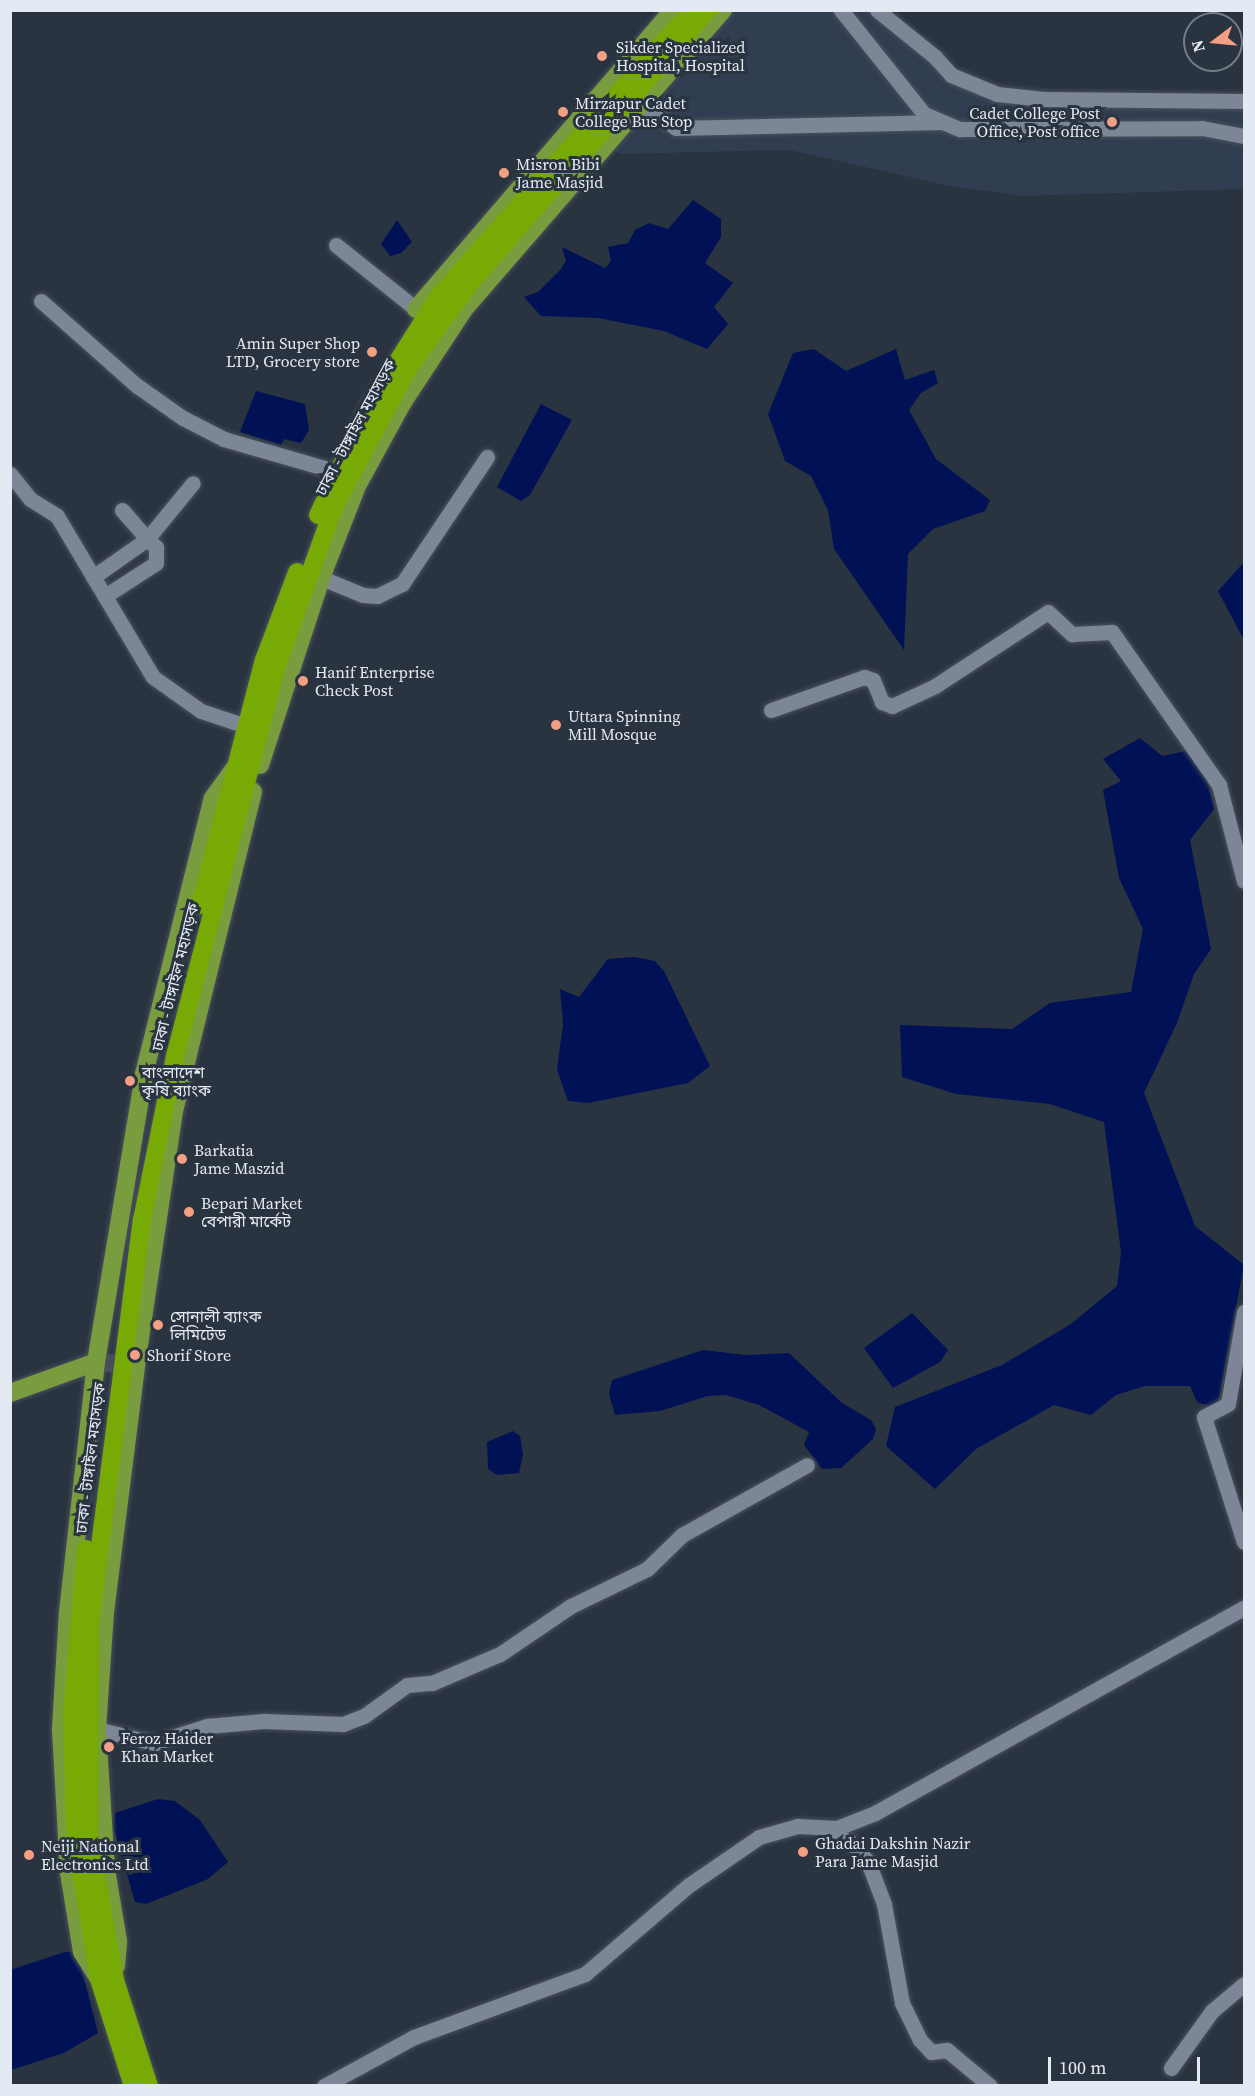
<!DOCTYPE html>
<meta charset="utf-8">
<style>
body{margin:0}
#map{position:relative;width:1255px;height:2096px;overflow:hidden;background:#2a3340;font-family:"Source Serif 4","Noto Sans Bengali",serif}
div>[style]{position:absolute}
.built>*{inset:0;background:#313d50}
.water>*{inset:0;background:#001255}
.major-tunnel>*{height:18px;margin-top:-9px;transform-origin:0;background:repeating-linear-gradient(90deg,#464e5b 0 18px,transparent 0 27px)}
.roads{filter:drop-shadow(0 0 2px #49515c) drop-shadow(0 0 2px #49515c)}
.minor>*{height:15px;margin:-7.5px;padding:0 7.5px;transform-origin:7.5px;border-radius:7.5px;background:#7c8696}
.major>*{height:18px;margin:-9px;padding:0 9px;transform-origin:9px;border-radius:9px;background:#799c3f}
.highway>*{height:18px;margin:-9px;padding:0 9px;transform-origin:9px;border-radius:9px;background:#77aa05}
.dots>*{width:16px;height:16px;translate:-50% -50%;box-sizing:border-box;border:3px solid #2a3340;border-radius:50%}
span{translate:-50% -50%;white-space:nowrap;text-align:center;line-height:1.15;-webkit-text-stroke:6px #2a3340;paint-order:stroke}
.poi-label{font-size:16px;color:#e4eaf3}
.left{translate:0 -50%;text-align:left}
.right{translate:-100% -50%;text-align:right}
.street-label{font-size:16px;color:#e4eaf3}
.frame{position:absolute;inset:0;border:12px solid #e4eaf3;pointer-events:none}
.north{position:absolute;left:1183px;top:12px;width:60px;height:60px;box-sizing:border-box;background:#2a3340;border:2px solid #747c88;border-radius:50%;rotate:254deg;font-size:16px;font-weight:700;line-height:24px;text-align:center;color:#e4eaf3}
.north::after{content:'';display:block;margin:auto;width:21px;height:27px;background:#f39f84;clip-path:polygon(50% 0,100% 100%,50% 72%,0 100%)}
.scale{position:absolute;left:1048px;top:2057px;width:152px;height:27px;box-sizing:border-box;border:3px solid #e4eaf3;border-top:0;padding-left:8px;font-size:18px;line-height:21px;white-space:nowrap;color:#e4eaf3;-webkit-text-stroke:4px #2a3340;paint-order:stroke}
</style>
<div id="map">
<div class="built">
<i style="clip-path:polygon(731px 11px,872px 11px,934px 59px,997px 97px,1244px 102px,1244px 189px,1023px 196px,950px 186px,790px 150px,620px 154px,611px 148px)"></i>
</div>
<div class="water">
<i style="clip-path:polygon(693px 200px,721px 219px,721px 237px,705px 263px,733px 283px,714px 307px,728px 324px,707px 349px,664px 331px,598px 318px,541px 316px,524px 297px,538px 292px,560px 270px,566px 261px,562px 247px,605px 268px,611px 261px,608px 247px,628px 243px,635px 230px,649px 223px,668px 229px)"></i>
<i style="clip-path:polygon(397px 220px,412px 242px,401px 253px,390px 256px,381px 244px)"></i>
<i style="clip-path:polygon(814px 349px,846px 371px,896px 349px,905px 380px,934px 370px,938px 383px,921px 393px,909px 410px,936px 459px,990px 500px,985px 511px,933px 529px,908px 554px,904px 650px,834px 549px,828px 510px,811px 476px,785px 461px,768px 414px,793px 353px)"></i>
<i style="clip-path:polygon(256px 391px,305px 404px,309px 430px,301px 443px,284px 439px,281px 445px,240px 432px)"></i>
<i style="clip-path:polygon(541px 404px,572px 420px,530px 495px,521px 501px,497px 487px)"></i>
<i style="clip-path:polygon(1244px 562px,1244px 640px,1218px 591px)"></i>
<i style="clip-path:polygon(1140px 738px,1162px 756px,1186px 751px,1205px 772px,1214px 809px,1190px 840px,1211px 949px,1194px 974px,1177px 1023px,1144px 1093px,1195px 1226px,1244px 1265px,1217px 1408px,1197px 1402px,1190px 1386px,1145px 1386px,1116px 1395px,1091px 1415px,1054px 1405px,976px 1449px,935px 1489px,886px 1446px,895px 1407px,1002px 1365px,1071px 1324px,1117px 1286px,1121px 1252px,1104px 1122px,1050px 1104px,956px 1094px,902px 1077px,900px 1025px,1012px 1029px,1050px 1003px,1131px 992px,1143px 929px,1119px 878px,1103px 790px,1121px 781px,1103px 759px)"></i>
<i style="clip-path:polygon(634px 957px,655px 961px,664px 971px,710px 1066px,688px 1083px,588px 1103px,568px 1101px,557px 1070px,563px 1024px,560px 989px,579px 997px,608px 959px)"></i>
<i style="clip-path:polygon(912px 1313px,948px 1350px,940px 1362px,893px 1388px,864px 1348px)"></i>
<i style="clip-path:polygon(703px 1350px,746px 1355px,789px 1353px,842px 1403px,871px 1420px,876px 1429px,873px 1439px,841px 1468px,822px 1469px,804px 1445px,809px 1432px,759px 1405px,726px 1395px,708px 1396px,660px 1411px,615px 1415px,609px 1394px,612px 1380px)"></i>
<i style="clip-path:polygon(513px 1431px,520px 1436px,523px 1454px,519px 1473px,497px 1475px,488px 1469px,487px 1442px)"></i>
<i style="clip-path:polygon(158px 1799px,175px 1801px,200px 1820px,228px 1862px,208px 1879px,146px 1904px,135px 1902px,114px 1829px,115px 1813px)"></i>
<i style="clip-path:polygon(65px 1952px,77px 1952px,98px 2033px,64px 2053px,11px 2070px,10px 1970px)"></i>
</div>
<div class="major-tunnel">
<i style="left:96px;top:1362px;width:40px;rotate:4.3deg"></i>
</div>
<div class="roads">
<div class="minor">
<i style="left:841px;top:10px;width:133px;rotate:51.4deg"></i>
<i style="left:924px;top:114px;width:39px;rotate:23deg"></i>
<i style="left:960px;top:129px;width:242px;rotate:-0.2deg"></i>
<i style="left:1202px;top:128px;width:43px;rotate:10.8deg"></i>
<i style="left:877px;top:10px;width:75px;rotate:39deg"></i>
<i style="left:935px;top:57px;width:24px;rotate:48deg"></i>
<i style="left:951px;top:75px;width:50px;rotate:22.4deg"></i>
<i style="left:997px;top:94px;width:47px;rotate:6.1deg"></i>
<i style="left:1044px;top:99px;width:200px;rotate:0.6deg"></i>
<i style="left:632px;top:98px;width:53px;rotate:34.3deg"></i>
<i style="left:676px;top:128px;width:267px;rotate:-1.3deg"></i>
<i style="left:336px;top:245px;width:114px;rotate:38.6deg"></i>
<i style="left:41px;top:301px;width:127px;rotate:41.5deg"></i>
<i style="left:136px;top:385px;width:57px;rotate:35.1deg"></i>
<i style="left:183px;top:418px;width:46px;rotate:27.1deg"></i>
<i style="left:224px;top:439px;width:116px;rotate:16.1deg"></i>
<i style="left:10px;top:474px;width:32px;rotate:51deg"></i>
<i style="left:30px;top:499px;width:32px;rotate:32deg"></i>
<i style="left:57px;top:516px;width:187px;rotate:59.2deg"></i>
<i style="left:153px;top:677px;width:59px;rotate:35.3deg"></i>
<i style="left:201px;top:711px;width:47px;rotate:18.4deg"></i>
<i style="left:122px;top:510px;width:38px;rotate:49deg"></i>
<i style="left:147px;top:539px;width:72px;rotate:-50.6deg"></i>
<i style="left:312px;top:574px;width:55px;rotate:22.4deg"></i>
<i style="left:363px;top:595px;width:14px;rotate:4deg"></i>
<i style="left:377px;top:596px;width:28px;rotate:-26deg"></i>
<i style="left:402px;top:584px;width:153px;rotate:-56.2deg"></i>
<i style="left:93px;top:577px;width:66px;rotate:-35.1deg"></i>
<i style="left:147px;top:539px;width:12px;rotate:42deg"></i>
<i style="left:156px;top:547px;width:16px;rotate:90deg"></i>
<i style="left:156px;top:563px;width:61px;rotate:147.1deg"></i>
<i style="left:771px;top:710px;width:99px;rotate:-19.5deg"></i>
<i style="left:864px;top:677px;width:9px;rotate:18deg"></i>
<i style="left:873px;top:680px;width:24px;rotate:68deg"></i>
<i style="left:882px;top:702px;width:11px;rotate:22deg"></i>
<i style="left:892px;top:706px;width:47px;rotate:-24.9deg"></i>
<i style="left:935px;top:686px;width:135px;rotate:-33.2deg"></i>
<i style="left:1048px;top:612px;width:33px;rotate:43deg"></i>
<i style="left:1072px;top:634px;width:40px;rotate:-2.9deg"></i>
<i style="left:1112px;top:632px;width:187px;rotate:55deg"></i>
<i style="left:1219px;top:785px;width:99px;rotate:75.4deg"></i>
<i style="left:1244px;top:1312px;width:93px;rotate:99.9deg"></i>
<i style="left:1228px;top:1404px;width:27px;rotate:152deg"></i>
<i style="left:1204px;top:1417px;width:131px;rotate:72.3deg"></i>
<i style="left:97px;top:1729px;width:59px;rotate:13.8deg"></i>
<i style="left:154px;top:1743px;width:56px;rotate:-17.8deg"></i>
<i style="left:207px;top:1726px;width:57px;rotate:-5deg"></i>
<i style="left:264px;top:1721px;width:79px;rotate:2.2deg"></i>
<i style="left:343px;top:1724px;width:22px;rotate:-21deg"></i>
<i style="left:364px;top:1716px;width:53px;rotate:-35.8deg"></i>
<i style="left:407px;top:1685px;width:25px;rotate:-5deg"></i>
<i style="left:432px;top:1683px;width:74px;rotate:-23.1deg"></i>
<i style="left:500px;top:1654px;width:86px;rotate:-34.1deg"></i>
<i style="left:571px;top:1606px;width:85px;rotate:-26deg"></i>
<i style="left:647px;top:1569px;width:49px;rotate:-44.2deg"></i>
<i style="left:682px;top:1535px;width:143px;rotate:-29.2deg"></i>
<i style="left:824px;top:1829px;width:31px;rotate:27deg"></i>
<i style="left:852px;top:1843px;width:25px;rotate:50deg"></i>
<i style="left:868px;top:1862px;width:45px;rotate:69.1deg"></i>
<i style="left:884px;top:1904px;width:101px;rotate:79.7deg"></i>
<i style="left:902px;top:2003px;width:41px;rotate:64.1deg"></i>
<i style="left:920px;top:2040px;width:16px;rotate:47deg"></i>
<i style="left:931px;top:2052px;width:16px;rotate:-7deg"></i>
<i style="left:947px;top:2050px;width:56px;rotate:39.9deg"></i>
<i style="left:1171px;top:2068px;width:70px;rotate:-54.3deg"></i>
<i style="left:1212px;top:2011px;width:42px;rotate:-40.2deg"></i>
<i style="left:324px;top:2086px;width:102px;rotate:-28.6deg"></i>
<i style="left:414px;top:2037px;width:182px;rotate:-20.2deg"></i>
<i style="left:585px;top:1974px;width:137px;rotate:-40.6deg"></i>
<i style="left:689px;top:1885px;width:85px;rotate:-34.4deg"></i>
<i style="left:759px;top:1837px;width:41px;rotate:-15.8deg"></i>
<i style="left:798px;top:1826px;width:39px;rotate:3deg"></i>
<i style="left:837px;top:1828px;width:41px;rotate:-21.5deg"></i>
<i style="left:875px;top:1813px;width:422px;rotate:-29.1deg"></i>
</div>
<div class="major">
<i style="left:416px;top:309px;width:394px;rotate:-49.3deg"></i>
<i style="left:260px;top:765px;width:197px;rotate:-71.9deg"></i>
<i style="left:321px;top:578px;width:99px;rotate:-68.6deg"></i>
<i style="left:357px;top:486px;width:96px;rotate:-61.3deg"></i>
<i style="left:403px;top:402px;width:111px;rotate:-56.7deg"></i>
<i style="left:464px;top:309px;width:396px;rotate:-49.1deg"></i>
<i style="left:10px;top:1393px;width:91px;rotate:-19.8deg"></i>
<i style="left:116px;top:1966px;width:25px;rotate:-85deg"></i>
<i style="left:118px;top:1941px;width:73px;rotate:-99.5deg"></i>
<i style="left:106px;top:1869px;width:140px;rotate:-93.7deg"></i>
<i style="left:97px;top:1729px;width:117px;rotate:-86.1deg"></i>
<i style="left:105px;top:1612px;width:249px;rotate:-82.8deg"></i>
<i style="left:136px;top:1365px;width:257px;rotate:-81.5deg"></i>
<i style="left:174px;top:1111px;width:329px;rotate:-76.1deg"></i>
<i style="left:99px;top:1979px;width:32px;rotate:-122deg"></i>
<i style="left:82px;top:1952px;width:80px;rotate:-99.3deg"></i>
<i style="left:69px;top:1873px;width:144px;rotate:-93.2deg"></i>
<i style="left:61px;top:1729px;width:117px;rotate:-86.6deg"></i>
<i style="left:68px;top:1612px;width:252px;rotate:-83.6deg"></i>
<i style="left:96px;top:1362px;width:292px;rotate:-80.5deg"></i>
<i style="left:144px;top:1074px;width:284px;rotate:-76deg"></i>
<i style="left:213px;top:798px;width:36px;rotate:-54deg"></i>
</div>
<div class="highway">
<i style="left:318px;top:515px;width:125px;rotate:-64.5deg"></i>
<i style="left:372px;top:402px;width:125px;rotate:-57.7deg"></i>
<i style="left:439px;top:296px;width:378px;rotate:-48.5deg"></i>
<i style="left:200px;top:905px;width:253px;rotate:-75.4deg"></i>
<i style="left:264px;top:660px;width:94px;rotate:-69.4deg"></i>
<i style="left:86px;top:1549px;width:165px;rotate:94.9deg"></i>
<i style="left:72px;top:1713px;width:121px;rotate:88.6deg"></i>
<i style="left:75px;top:1834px;width:147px;rotate:80.6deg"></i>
<i style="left:99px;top:1979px;width:112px;rotate:72.4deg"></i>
<i style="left:149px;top:2086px;width:111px;rotate:-107.8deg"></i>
<i style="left:115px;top:1980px;width:146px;rotate:-100.2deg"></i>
<i style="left:89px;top:1836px;width:212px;rotate:-89.7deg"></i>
<i style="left:90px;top:1624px;width:407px;rotate:-82.7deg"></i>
<i style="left:142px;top:1220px;width:167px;rotate:-78.6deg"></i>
<i style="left:175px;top:1056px;width:404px;rotate:-75.4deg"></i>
<i style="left:277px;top:665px;width:168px;rotate:-70.2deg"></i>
<i style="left:334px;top:507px;width:155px;rotate:-61.9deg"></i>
<i style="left:407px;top:370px;width:107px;rotate:-54.1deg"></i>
<i style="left:470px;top:283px;width:362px;rotate:-49deg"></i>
</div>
</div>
<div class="dots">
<i style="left:602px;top:56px;background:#f39f84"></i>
<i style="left:563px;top:112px;background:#f39f84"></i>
<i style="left:1112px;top:122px;background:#f39f84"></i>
<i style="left:504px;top:173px;background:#f39f84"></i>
<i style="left:372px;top:352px;background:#f39f84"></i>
<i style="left:303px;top:681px;background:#f39f84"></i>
<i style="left:556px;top:725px;background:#f39f84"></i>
<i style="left:130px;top:1081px;background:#f39f84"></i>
<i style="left:182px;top:1159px;background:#f39f84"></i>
<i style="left:189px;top:1212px;background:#f39f84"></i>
<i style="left:158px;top:1325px;background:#f39f84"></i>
<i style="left:135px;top:1355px;background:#f39f84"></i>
<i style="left:109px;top:1747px;background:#f39f84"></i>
<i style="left:803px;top:1852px;background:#f39f84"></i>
<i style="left:29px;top:1855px;background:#f39f84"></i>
</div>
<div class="poi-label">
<span class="left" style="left:616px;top:56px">Sikder Specialized<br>Hospital, Hospital</span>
<span class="left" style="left:575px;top:112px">Mirzapur Cadet<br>College Bus Stop</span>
<span class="right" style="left:1100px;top:122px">Cadet College Post<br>Office, Post office</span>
<span class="left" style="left:516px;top:173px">Misron Bibi<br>Jame Masjid</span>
<span class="right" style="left:360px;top:352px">Amin Super Shop<br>LTD, Grocery store</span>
<span class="left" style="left:315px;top:681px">Hanif Enterprise<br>Check Post</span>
<span class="left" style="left:568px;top:725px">Uttara Spinning<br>Mill Mosque</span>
<span class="left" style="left:142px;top:1081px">বাংলাদেশ<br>কৃষি ব্যাংক</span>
<span class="left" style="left:194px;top:1159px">Barkatia<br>Jame Maszid</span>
<span class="left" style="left:201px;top:1212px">Bepari Market<br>বেপারী মার্কেট</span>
<span class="left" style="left:170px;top:1325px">সোনালী ব্যাংক<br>লিমিটেড</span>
<span class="left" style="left:147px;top:1355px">Shorif Store</span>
<span class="left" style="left:121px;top:1747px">Feroz Haider<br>Khan Market</span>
<span class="left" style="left:815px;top:1852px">Ghadai Dakshin Nazir<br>Para Jame Masjid</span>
<span class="left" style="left:41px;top:1855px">Neiji National<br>Electronics Ltd</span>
</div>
<div class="street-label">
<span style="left:355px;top:427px;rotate:-62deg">ঢাকা - টাঙ্গাইল মহাসড়ক</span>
<span style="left:175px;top:977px;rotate:-76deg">ঢাকা - টাঙ্গাইল মহাসড়ক</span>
<span style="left:90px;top:1458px;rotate:-83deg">ঢাকা - টাঙ্গাইল মহাসড়ক</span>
</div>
<div class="frame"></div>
<div class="north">N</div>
<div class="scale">100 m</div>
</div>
